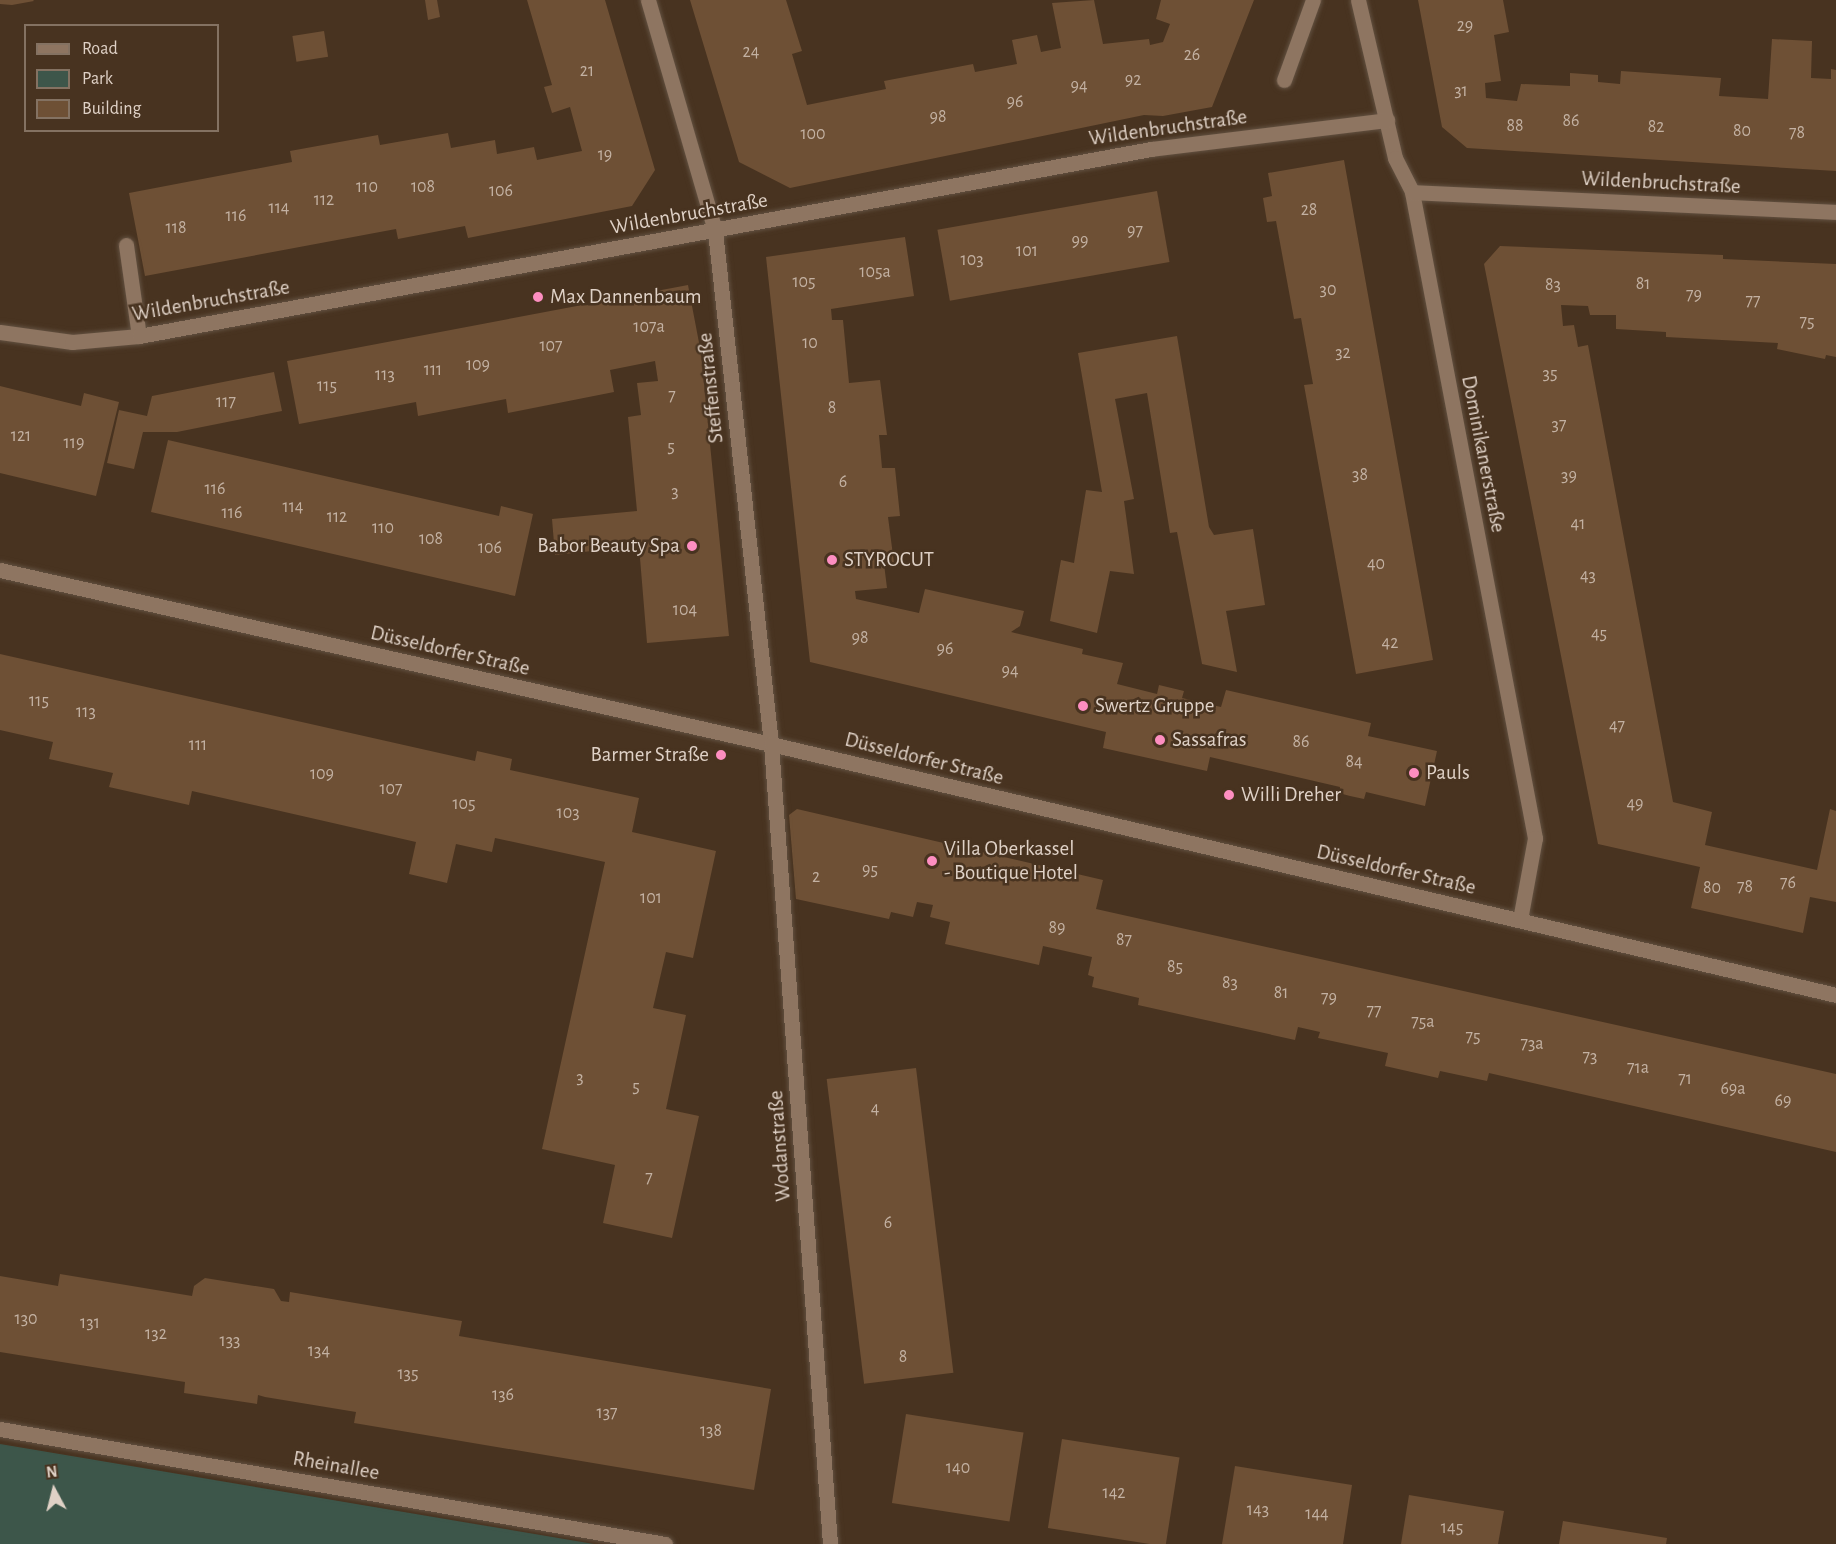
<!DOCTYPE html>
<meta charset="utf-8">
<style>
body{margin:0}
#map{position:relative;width:1836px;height:1544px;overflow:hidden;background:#483320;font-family:"Alegreya Sans",sans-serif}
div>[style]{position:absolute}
.green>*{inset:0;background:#3d564a}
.building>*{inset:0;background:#6e5035;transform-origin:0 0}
.roads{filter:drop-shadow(0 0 2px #625141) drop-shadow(0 0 2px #625141)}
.minor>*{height:15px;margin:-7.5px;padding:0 7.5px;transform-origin:7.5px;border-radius:7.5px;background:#8e7561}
.dots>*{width:16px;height:16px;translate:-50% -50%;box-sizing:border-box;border:3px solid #483320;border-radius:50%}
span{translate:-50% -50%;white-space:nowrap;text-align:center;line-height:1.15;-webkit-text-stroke:5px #483320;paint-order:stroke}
.number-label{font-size:18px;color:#c3b1a2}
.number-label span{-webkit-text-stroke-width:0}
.street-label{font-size:21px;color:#dfd1c6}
.poi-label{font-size:21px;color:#dfd1c6}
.left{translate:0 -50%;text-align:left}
.right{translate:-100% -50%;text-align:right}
.legend{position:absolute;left:24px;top:24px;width:195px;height:108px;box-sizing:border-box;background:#483320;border:2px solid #847262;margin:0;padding:8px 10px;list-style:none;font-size:18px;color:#dfd1c6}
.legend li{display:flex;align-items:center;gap:12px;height:30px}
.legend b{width:30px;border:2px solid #847262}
.north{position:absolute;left:24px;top:1460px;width:60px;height:60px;-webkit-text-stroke:4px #483320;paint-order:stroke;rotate:353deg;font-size:16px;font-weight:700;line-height:24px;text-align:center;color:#dfd1c6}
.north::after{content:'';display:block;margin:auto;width:21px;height:27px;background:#dfd1c6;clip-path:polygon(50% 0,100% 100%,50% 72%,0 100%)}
</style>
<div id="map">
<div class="green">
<i style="clip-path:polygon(0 1444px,594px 1544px,0 1544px)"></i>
</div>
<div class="building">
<i style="clip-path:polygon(0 0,33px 0,34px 1px,12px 5px,0 4px)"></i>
<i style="clip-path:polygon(425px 0,437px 0,440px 17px,428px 20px)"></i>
<i style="clip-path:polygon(527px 0,605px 0,655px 170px,632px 206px,468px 238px,465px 226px,398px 239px,396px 229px,145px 276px,129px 193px,292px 162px,290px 151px,378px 135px,380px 145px,448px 133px,451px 148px,495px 140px,497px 154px,534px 147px,537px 160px,582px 151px,570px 107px,552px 113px,544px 87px,552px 85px)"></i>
<i style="clip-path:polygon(690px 0,786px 0,802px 51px,792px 54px,807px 105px,886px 89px,884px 81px,973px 64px,975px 72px,1017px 64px,1012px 40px,1037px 35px,1041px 52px,1061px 48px,1052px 3px,1094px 0,1103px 44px,1149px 39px,1150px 45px,1163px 42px,1170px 24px,1156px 19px,1161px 0,1254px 0,1212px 107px,1163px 116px,1144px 115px,790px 188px,739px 162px)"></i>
<i style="clip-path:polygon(1418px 0,1503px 0,1509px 32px,1494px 35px,1501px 81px,1485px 83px,1486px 98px,1517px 101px,1521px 84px,1570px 86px,1570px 73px,1598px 75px,1598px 82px,1620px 84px,1621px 71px,1721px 78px,1719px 96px,1768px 99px,1772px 39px,1812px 41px,1811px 78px,1831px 79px,1831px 69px,1836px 70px,1836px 171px,1467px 148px,1442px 127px)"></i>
<i style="left:324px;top:31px;width:26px;height:32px;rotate:81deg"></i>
<i style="clip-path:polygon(1344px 160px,1433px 660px,1356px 674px,1304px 385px,1313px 384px,1301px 318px,1294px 319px,1276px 221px,1267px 222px,1263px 198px,1272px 196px,1268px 173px)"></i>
<i style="left:1157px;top:191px;width:72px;height:223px;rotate:80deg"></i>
<i style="clip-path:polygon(905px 237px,914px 296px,831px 309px,832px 320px,843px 320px,849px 383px,880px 380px,887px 435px,879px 435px,882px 468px,895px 468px,900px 516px,888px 517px,894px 563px,884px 564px,887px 588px,855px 591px,856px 599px,919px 613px,925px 589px,1024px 611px,1020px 626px,1011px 632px,1083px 649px,1082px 654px,1123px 663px,1117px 684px,1157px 694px,1159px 685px,1184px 691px,1182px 698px,1221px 707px,1226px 690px,1371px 723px,1368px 736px,1437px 751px,1425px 806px,1366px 792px,1364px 799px,1350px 796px,1339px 793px,1340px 787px,1210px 757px,1207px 771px,1103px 748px,1106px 732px,810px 662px,766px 257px)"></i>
<i style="clip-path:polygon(1500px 246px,1723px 255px,1723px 259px,1836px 264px,1836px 357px,1826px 355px,1825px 359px,1777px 349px,1778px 343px,1666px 337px,1666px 332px,1616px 329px,1616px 315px,1590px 315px,1588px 306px,1561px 305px,1563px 326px,1574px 325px,1578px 347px,1588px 345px,1673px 802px,1712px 812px,1705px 845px,1817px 870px,1830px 809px,1836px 811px,1836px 902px,1810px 897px,1803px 933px,1691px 908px,1700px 867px,1598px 844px,1484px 264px)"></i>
<i style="clip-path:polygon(688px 285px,701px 353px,729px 636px,647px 643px,639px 546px,555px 555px,552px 519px,637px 511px,628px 417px,641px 415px,637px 383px,658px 381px,655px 361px,610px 370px,614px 392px,508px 413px,506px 399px,418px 416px,416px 402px,299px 424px,287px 361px)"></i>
<i style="clip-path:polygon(1177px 336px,1209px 527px,1214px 535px,1253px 529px,1265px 605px,1226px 611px,1237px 672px,1202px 664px,1177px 532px,1170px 533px,1147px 393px,1115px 399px,1134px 499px,1124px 501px,1134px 574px,1110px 571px,1097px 633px,1050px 621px,1061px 560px,1074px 563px,1086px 490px,1102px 492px,1078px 353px)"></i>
<i style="clip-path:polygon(274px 372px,282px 411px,177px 432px,143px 432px,134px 469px,107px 463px,119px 410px,147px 416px,152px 396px)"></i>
<i style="clip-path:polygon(0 386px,81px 406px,84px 393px,119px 402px,96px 496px,0 473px)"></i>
<i style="clip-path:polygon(168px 440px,499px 516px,501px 506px,533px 514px,515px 596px,151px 512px)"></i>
<i style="clip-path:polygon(0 654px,475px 761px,477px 751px,512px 759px,510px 770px,639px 798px,632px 832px,716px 851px,693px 958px,666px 952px,653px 1008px,686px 1015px,666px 1109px,699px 1116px,672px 1238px,603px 1223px,615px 1165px,542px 1149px,605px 862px,495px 838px,492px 852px,456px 844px,447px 883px,409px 874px,416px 842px,192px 791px,189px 805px,109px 787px,113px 773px,49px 759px,53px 742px,0 730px)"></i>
<i style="clip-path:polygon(797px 809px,1103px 880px,1096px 909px,1836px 1074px,1836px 1152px,1489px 1073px,1487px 1081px,1440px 1071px,1438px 1078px,1385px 1066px,1388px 1053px,1318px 1038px,1320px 1032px,1298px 1027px,1295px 1040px,1138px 1005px,1139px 998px,1092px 987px,1094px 977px,1088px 975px,1092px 957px,1043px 946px,1039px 965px,945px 944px,950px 922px,930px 917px,933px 905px,917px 902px,913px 917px,891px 912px,889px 919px,796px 899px,789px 815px)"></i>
<i style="left:916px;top:1068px;width:307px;height:90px;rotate:83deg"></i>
<i style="clip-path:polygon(60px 1274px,192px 1296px,194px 1286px,205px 1278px,274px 1289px,281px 1301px,289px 1302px,290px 1292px,462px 1321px,459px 1336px,771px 1389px,754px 1490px,354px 1423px,356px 1412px,265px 1397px,258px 1395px,257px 1404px,184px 1393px,185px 1382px,0 1352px,0 1276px,58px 1286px)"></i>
<i style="left:906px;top:1414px;width:119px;height:90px;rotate:9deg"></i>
<i style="left:1062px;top:1439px;width:119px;height:90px;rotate:9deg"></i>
<i style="clip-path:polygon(1235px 1466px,1352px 1485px,1343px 1544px,1222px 1544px)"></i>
<i style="clip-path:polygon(1409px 1495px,1504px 1511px,1498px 1544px,1401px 1544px)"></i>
<i style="clip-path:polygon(1563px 1521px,1667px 1538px,1666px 1544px,1559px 1544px)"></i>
</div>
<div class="roads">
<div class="minor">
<i style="left:648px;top:0;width:241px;rotate:73.8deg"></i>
<i style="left:715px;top:231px;width:516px;rotate:83.77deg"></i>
<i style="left:771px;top:744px;width:802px;rotate:85.78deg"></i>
<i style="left:1358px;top:0;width:162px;rotate:76.8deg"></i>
<i style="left:1395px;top:158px;width:38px;rotate:63deg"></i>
<i style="left:1412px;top:192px;width:658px;rotate:79.22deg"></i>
<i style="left:1535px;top:838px;width:83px;rotate:100.4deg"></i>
<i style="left:1284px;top:80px;width:85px;rotate:-70.1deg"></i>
<i style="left:1412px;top:192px;width:424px;rotate:2.7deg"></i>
<i style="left:126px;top:245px;width:92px;rotate:81.9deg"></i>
<i style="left:0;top:332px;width:73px;rotate:7.9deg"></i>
<i style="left:72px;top:342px;width:67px;rotate:-5.1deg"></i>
<i style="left:139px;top:336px;width:1029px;rotate:-10.47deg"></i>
<i style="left:1151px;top:149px;width:238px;rotate:-7deg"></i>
<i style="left:0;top:570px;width:790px;rotate:12.72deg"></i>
<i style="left:771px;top:744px;width:1094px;rotate:13.26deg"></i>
<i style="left:0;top:1429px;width:675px;rotate:9.81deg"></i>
</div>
</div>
<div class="dots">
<i style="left:538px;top:297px;background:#fd8ec0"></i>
<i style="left:692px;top:546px;background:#fd8ec0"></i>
<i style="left:832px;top:560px;background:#fd8ec0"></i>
<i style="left:1083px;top:706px;background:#fd8ec0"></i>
<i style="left:1160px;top:740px;background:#fd8ec0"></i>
<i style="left:721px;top:755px;background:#fd8ec0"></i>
<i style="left:1414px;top:773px;background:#fd8ec0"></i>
<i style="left:1229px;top:795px;background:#fd8ec0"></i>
<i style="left:932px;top:861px;background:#fd8ec0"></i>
</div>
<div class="number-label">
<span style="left:1465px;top:26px">29</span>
<span style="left:751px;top:52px">24</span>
<span style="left:1192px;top:55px">26</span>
<span style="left:587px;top:71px">21</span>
<span style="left:1133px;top:80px">92</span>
<span style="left:1079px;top:86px">94</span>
<span style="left:1461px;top:91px">31</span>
<span style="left:1015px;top:102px">96</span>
<span style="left:938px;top:117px">98</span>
<span style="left:1571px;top:121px">86</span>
<span style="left:1515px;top:126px">88</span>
<span style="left:1656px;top:127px">82</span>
<span style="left:1742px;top:131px">80</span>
<span style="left:1797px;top:133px">78</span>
<span style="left:813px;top:134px">100</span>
<span style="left:605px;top:155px">19</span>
<span style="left:367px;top:187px">110</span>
<span style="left:423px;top:187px">108</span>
<span style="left:501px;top:191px">106</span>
<span style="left:324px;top:200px">112</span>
<span style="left:279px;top:208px">114</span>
<span style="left:1309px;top:210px">28</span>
<span style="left:236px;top:216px">116</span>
<span style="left:176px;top:228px">118</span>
<span style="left:1135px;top:231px">97</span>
<span style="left:1080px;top:241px">99</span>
<span style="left:1027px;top:251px">101</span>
<span style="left:972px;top:260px">103</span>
<span style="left:875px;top:272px">105a</span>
<span style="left:804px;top:282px">105</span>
<span style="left:1643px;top:284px">81</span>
<span style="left:1553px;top:285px">83</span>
<span style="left:1328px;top:290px">30</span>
<span style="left:1694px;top:295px">79</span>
<span style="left:1753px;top:301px">77</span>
<span style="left:1807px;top:322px">75</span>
<span style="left:649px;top:327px">107a</span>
<span style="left:810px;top:343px">10</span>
<span style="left:551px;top:346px">107</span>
<span style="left:1343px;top:353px">32</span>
<span style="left:478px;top:365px">109</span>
<span style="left:433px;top:370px">111</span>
<span style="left:1550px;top:374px">35</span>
<span style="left:385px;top:375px">113</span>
<span style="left:327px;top:386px">115</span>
<span style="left:672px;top:396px">7</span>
<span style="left:226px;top:402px">117</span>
<span style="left:832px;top:408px">8</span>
<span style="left:1559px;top:425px">37</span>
<span style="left:21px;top:436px">121</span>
<span style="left:74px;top:443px">119</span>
<span style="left:671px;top:447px">5</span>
<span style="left:1360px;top:475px">38</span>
<span style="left:1569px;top:476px">39</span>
<span style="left:843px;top:482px">6</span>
<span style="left:215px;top:489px">116</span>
<span style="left:675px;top:492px">3</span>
<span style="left:293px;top:507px">114</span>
<span style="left:232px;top:513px">116</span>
<span style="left:337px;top:517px">112</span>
<span style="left:1578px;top:524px">41</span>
<span style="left:383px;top:528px">110</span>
<span style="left:431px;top:539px">108</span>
<span style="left:490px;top:548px">106</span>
<span style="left:1376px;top:564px">40</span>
<span style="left:1588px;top:576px">43</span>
<span style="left:685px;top:610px">104</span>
<span style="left:1599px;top:634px">45</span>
<span style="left:860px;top:638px">98</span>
<span style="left:1390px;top:643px">42</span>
<span style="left:945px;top:649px">96</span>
<span style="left:1010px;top:671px">94</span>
<span style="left:39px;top:701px">115</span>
<span style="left:86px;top:712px">113</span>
<span style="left:1617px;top:726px">47</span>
<span style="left:1301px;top:742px">86</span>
<span style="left:198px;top:745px">111</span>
<span style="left:1354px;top:762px">84</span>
<span style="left:322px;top:774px">109</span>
<span style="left:391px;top:789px">107</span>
<span style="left:464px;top:804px">105</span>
<span style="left:1635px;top:804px">49</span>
<span style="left:568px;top:813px">103</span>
<span style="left:870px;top:870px">95</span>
<span style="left:816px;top:877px">2</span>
<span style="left:1788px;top:883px">76</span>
<span style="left:1745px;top:887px">78</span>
<span style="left:1712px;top:888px">80</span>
<span style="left:651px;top:898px">101</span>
<span style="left:1057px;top:928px">89</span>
<span style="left:1124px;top:940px">87</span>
<span style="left:1175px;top:967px">85</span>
<span style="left:1230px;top:983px">83</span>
<span style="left:1281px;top:993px">81</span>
<span style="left:1329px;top:998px">79</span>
<span style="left:1374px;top:1011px">77</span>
<span style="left:1423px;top:1022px">75a</span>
<span style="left:1473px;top:1037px">75</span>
<span style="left:1532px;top:1044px">73a</span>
<span style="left:1590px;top:1057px">73</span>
<span style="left:1638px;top:1068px">71a</span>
<span style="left:580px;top:1078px">3</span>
<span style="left:1685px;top:1079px">71</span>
<span style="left:636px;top:1087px">5</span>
<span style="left:1733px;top:1089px">69a</span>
<span style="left:1783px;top:1101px">69</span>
<span style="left:875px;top:1109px">4</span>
<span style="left:649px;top:1178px">7</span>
<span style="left:888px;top:1223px">6</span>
<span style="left:26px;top:1319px">130</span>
<span style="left:90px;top:1323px">131</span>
<span style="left:156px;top:1334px">132</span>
<span style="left:230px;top:1341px">133</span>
<span style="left:319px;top:1351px">134</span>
<span style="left:903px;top:1357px">8</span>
<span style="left:408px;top:1374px">135</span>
<span style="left:503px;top:1395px">136</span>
<span style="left:607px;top:1413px">137</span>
<span style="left:711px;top:1431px">138</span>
<span style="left:958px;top:1468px">140</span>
<span style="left:1114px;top:1493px">142</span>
<span style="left:1258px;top:1510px">143</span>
<span style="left:1317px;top:1514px">144</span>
<span style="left:1452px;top:1528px">145</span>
</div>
<div class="street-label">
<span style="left:1168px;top:128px;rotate:-8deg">Wildenbruchstraße</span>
<span style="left:1661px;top:183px;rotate:3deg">Wildenbruchstraße</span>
<span style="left:689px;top:214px;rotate:-10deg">Wildenbruchstraße</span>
<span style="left:211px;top:301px;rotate:-10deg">Wildenbruchstraße</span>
<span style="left:711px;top:388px;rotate:-96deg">Steffenstraße</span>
<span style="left:1483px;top:454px;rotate:79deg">Dominikanerstraße</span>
<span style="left:450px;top:651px;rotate:13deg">Düsseldorfer Straße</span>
<span style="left:924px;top:759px;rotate:14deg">Düsseldorfer Straße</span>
<span style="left:1396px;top:870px;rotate:13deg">Düsseldorfer Straße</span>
<span style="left:780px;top:1146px;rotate:-94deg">Wodanstraße</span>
<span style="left:336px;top:1466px;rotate:10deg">Rheinallee</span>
</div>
<div class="poi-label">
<span class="left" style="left:550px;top:297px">Max Dannenbaum</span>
<span class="right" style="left:680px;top:546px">Babor Beauty Spa</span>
<span class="left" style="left:844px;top:560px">STYROCUT</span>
<span class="left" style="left:1095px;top:706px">Swertz Gruppe</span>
<span class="left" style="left:1172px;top:740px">Sassafras</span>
<span class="right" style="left:709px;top:755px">Barmer Straße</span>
<span class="left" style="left:1426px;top:773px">Pauls</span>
<span class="left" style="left:1241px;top:795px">Willi Dreher</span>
<span class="left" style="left:944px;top:861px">Villa Oberkassel<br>- Boutique Hotel</span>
</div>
<ul class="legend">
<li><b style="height:8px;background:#8e7561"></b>Road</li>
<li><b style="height:16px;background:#3d564a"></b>Park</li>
<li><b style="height:16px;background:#6e5035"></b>Building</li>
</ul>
<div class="north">N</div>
</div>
